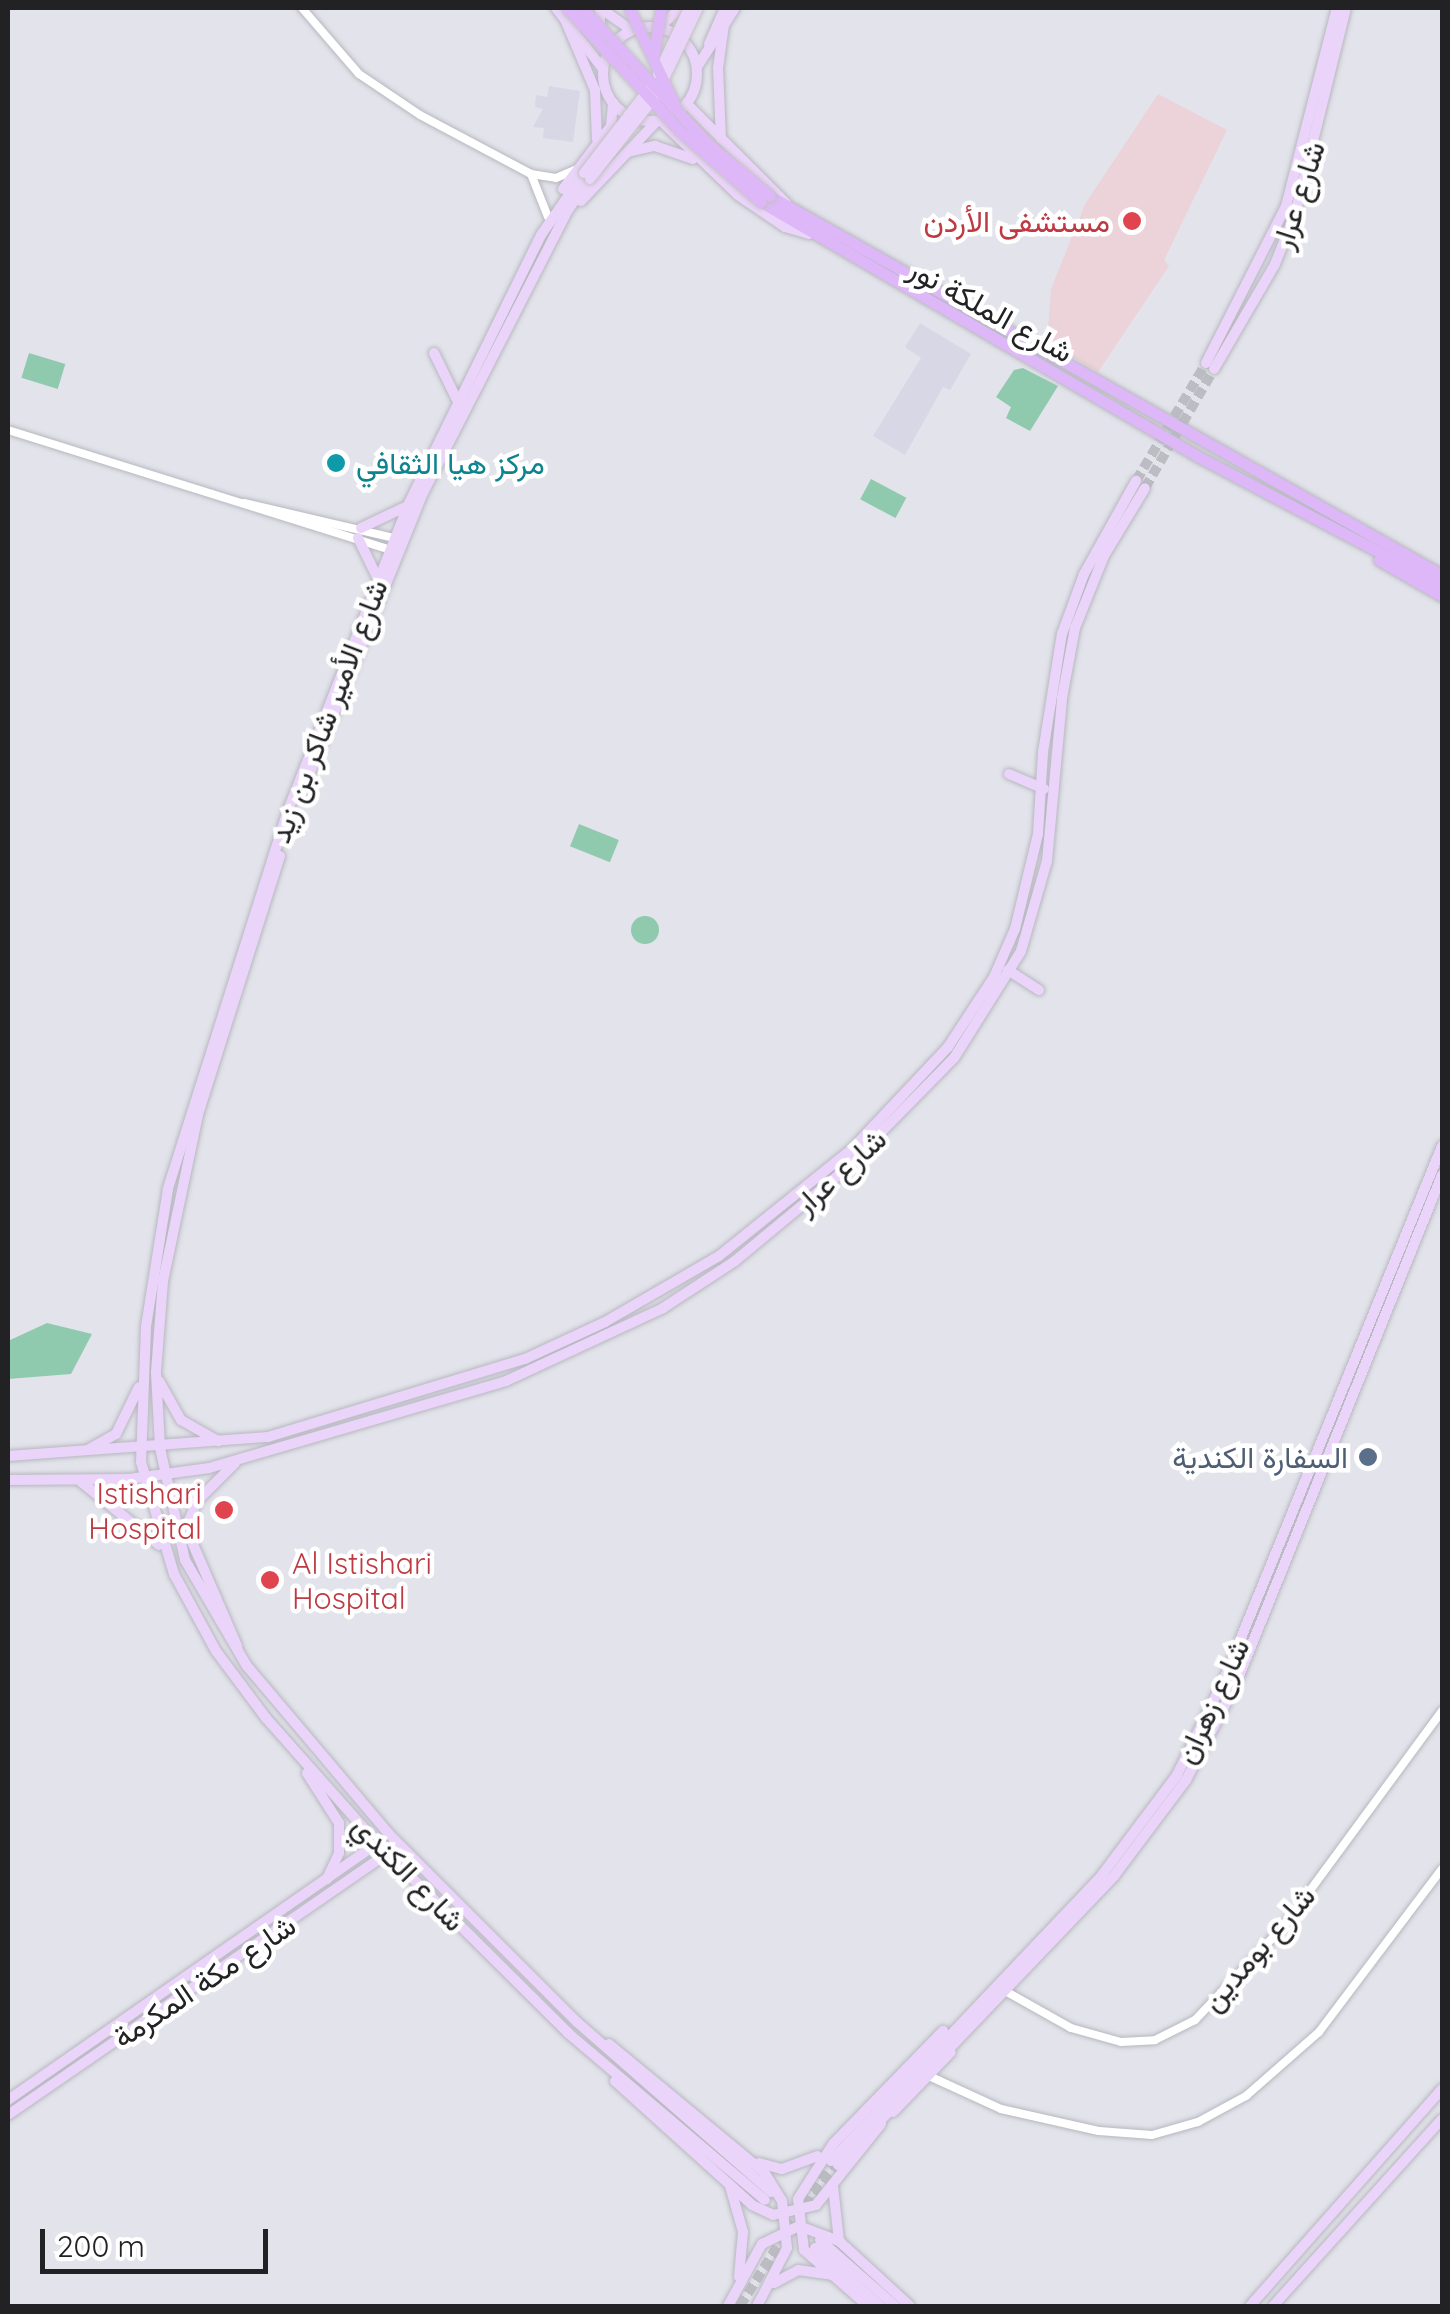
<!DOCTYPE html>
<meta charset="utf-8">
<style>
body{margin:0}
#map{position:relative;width:1450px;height:2314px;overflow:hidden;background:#e3e3eb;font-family:Quicksand,Vazirmatn,sans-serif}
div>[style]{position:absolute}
.built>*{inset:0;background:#d7d7e6}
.medical>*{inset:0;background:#ecd2d9}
.green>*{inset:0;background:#90caae;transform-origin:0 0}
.round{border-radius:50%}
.major-tunnel>*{height:10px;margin-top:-5px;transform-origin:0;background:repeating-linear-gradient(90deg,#bcbcc3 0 10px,transparent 0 15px)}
.roads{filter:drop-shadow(0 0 2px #b7b7bf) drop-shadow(0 0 2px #b7b7bf)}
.minor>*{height:8px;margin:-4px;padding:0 4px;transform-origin:4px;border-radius:4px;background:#fff}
.major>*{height:10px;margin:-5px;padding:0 5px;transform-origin:5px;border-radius:5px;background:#ebd4fa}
.major>.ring{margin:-5px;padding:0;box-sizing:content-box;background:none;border:10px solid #ebd4fa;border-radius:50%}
.highway>*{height:11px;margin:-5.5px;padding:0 5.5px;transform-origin:5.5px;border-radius:5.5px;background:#ddb7f7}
.bridges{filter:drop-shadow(0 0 2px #c1c1c2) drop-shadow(0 0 2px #c1c1c2)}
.major-bridge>*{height:10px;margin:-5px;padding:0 5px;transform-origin:5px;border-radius:5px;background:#ebd4fa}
.highway-bridge>*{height:11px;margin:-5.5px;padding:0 5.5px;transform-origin:5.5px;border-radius:5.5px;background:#ddb7f7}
.dots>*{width:28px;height:28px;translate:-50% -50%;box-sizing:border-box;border:5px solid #fff;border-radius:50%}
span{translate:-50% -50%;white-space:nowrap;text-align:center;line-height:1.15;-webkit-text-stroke:9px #fff;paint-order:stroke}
.street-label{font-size:30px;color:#222225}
.health-label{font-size:30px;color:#be3a42}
.right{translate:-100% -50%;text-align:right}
.left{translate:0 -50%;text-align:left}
.culture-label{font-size:30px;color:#0d838f}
.service-label{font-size:30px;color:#4e5e75}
.frame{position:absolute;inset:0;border:10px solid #222225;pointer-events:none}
.scale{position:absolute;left:40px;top:2229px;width:228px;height:45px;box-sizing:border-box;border:5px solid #222225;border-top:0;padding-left:12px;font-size:30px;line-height:35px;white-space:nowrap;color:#222225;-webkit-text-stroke:8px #fff;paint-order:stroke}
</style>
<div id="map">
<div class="built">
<i style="clip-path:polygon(549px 86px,580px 91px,573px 142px,543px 138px,544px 128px,533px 127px,543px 109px,535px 107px,536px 95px,547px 97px)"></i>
<i style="clip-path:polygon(920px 323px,971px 354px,950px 390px,943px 387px,905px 455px,873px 436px,921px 358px,905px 347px)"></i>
</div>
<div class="medical">
<i style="clip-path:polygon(1158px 94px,1227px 130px,1164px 260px,1169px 266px,1098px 372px,1047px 342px,1051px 289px,1085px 204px)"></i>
</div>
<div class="green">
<i style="left:29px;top:353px;width:38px;height:26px;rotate:17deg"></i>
<i style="clip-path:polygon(1023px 368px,1058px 386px,1030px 431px,1006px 418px,1011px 407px,996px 397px,1014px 370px)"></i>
<i style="left:871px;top:479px;width:40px;height:23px;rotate:28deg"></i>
<i style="left:579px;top:824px;width:43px;height:24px;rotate:22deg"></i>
<i class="round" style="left:631px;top:916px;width:28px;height:28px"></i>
<i style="clip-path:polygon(47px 1323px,92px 1334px,71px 1374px,8px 1379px,8px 1341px)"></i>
</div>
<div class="major-tunnel">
<i style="left:1136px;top:481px;width:137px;rotate:-59.3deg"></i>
<i style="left:1145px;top:488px;width:138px;rotate:-59.9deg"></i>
<i style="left:808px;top:2208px;width:52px;rotate:-55.1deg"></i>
<i style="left:766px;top:2270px;width:43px;rotate:-57.4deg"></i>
<i style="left:740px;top:2306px;width:171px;rotate:-57.9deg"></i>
</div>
<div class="roads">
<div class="minor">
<i style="left:302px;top:8px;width:87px;rotate:49.2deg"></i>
<i style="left:359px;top:74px;width:73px;rotate:33.9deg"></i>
<i style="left:420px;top:115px;width:126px;rotate:28deg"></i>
<i style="left:531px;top:174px;width:25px;rotate:9deg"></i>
<i style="left:556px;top:178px;width:23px;rotate:-23deg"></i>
<i style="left:531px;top:174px;width:46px;rotate:68.4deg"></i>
<i style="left:8px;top:430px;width:405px;rotate:17.4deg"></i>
<i style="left:244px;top:503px;width:159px;rotate:13.1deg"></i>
<i style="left:1007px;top:1992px;width:73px;rotate:29.4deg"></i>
<i style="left:1071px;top:2028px;width:52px;rotate:15.6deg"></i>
<i style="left:1121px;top:2042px;width:34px;rotate:-3deg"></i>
<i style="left:1155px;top:2040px;width:45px;rotate:-26.6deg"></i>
<i style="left:1195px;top:2020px;width:129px;rotate:-46.6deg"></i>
<i style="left:1284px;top:1926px;width:267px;rotate:-53.7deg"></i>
<i style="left:929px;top:2076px;width:79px;rotate:24.6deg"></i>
<i style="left:1001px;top:2109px;width:100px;rotate:12.7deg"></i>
<i style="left:1099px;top:2131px;width:53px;rotate:4.3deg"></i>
<i style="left:1152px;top:2135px;width:48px;rotate:-15.8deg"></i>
<i style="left:1198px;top:2122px;width:55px;rotate:-28.4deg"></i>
<i style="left:1246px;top:2096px;width:97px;rotate:-41.2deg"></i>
<i style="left:1319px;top:2032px;width:204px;rotate:-53deg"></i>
</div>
<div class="major">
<i style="left:556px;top:8px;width:77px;rotate:52.4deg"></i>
<i style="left:600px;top:8px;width:39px;rotate:35deg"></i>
<i style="left:564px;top:17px;width:79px;rotate:67deg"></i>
<i style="left:595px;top:90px;width:49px;rotate:87.7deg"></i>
<i class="ring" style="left:603px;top:27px;width:84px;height:84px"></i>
<i style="left:660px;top:27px;width:28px;rotate:-44deg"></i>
<i style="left:600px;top:32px;width:24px;rotate:-90deg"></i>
<i style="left:709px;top:44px;width:39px;rotate:-66deg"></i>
<i style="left:697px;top:67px;width:70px;rotate:-57.2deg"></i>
<i style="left:687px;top:104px;width:140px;rotate:45deg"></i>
<i style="left:660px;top:120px;width:108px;rotate:43.9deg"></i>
<i style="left:738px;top:195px;width:57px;rotate:34.2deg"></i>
<i style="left:785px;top:227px;width:25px;rotate:16deg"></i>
<i style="left:721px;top:139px;width:71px;rotate:-92.4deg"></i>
<i style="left:718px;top:68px;width:43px;rotate:-82.1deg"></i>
<i style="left:628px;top:152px;width:28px;rotate:-13deg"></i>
<i style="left:655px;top:146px;width:40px;rotate:18.9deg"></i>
<i style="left:584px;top:173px;width:75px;rotate:124.7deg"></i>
<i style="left:541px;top:235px;width:299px;rotate:116.2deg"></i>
<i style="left:409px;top:503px;width:330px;rotate:111.5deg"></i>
<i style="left:288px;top:810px;width:398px;rotate:107.6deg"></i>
<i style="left:168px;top:1189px;width:140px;rotate:99.1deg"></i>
<i style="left:146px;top:1327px;width:135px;rotate:92.1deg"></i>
<i style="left:141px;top:1462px;width:117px;rotate:73.6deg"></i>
<i style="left:174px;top:1574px;width:88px;rotate:61.4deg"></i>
<i style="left:216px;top:1651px;width:84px;rotate:53.3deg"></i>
<i style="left:266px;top:1718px;width:169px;rotate:48.4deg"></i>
<i style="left:378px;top:1844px;width:268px;rotate:44.8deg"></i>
<i style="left:568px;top:2033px;width:258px;rotate:40.3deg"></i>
<i style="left:563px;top:189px;width:79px;rotate:-52.7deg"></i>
<i style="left:611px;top:126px;width:23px;rotate:-85deg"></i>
<i style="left:581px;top:201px;width:110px;rotate:-46.5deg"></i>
<i style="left:434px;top:353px;width:55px;rotate:63.9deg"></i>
<i style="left:1206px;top:363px;width:176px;rotate:-63deg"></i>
<i style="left:1286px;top:206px;width:204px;rotate:-75.6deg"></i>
<i style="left:1214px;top:369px;width:121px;rotate:-59.8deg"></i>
<i style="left:1275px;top:264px;width:54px;rotate:-68.2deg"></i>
<i style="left:1295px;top:214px;width:212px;rotate:-76.1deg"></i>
<i style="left:361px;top:528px;width:49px;rotate:-25.5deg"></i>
<i style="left:358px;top:538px;width:43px;rotate:64deg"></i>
<i style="left:1009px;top:774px;width:38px;rotate:23deg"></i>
<i style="left:300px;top:797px;width:323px;rotate:-68deg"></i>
<i style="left:421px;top:497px;width:322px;rotate:-62.9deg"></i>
<i style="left:568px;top:210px;width:38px;rotate:-55deg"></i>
<i style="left:280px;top:856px;width:272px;rotate:107.6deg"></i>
<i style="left:198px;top:1115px;width:170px;rotate:101.9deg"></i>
<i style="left:163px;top:1281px;width:92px;rotate:94.4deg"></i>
<i style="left:156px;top:1373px;width:75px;rotate:86.9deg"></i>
<i style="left:160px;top:1448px;width:115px;rotate:77.4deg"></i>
<i style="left:185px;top:1560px;width:123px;rotate:59.7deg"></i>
<i style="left:247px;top:1666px;width:221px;rotate:49.8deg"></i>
<i style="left:390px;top:1835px;width:264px;rotate:45deg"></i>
<i style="left:577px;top:2022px;width:258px;rotate:41.2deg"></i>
<i style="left:1008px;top:970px;width:37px;rotate:33deg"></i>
<i style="left:159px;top:1381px;width:45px;rotate:60.6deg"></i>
<i style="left:181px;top:1420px;width:43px;rotate:29.6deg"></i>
<i style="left:89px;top:1449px;width:31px;rotate:-29deg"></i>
<i style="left:116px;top:1434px;width:52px;rotate:-63.9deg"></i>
<i style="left:8px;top:1456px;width:261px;rotate:-4.2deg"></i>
<i style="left:268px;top:1437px;width:269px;rotate:-16.9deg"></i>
<i style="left:525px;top:1359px;width:88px;rotate:-24.8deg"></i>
<i style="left:605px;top:1322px;width:132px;rotate:-30.1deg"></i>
<i style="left:719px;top:1256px;width:169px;rotate:-38.8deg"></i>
<i style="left:851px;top:1150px;width:141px;rotate:-46.7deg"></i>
<i style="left:948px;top:1047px;width:84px;rotate:-56.7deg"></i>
<i style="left:994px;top:977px;width:52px;rotate:-66.4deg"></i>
<i style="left:1015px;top:929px;width:98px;rotate:-76.4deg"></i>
<i style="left:1038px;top:834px;width:82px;rotate:-86.5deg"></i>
<i style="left:1043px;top:752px;width:120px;rotate:-80.9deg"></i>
<i style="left:1062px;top:634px;width:64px;rotate:-69.9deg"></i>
<i style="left:1084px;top:574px;width:107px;rotate:-60.8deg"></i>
<i style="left:235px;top:1463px;width:54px;rotate:135deg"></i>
<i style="left:197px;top:1501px;width:29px;rotate:112deg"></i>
<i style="left:186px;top:1528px;width:129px;rotate:66.6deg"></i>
<i style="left:8px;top:1480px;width:121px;rotate:-0.5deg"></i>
<i style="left:129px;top:1479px;width:81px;rotate:-7.8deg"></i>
<i style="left:209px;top:1468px;width:309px;rotate:-16.3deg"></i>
<i style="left:506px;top:1381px;width:173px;rotate:-24.9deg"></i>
<i style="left:663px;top:1308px;width:86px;rotate:-33.1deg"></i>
<i style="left:735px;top:1261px;width:138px;rotate:-39.7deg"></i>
<i style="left:841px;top:1173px;width:161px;rotate:-45.5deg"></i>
<i style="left:954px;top:1058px;width:126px;rotate:-57.9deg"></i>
<i style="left:1021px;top:951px;width:94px;rotate:-73.9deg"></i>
<i style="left:1047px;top:861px;width:164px;rotate:-84.7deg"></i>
<i style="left:1062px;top:698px;width:71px;rotate:-79.5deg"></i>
<i style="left:1075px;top:628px;width:78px;rotate:-68.1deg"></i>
<i style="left:1104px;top:556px;width:79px;rotate:-58.9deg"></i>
<i style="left:79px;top:1480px;width:103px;rotate:39.1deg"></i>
<i style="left:307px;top:1773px;width:59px;rotate:57.4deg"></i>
<i style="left:339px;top:1823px;width:30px;rotate:90deg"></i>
<i style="left:339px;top:1853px;width:29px;rotate:115deg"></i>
<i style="left:609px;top:2044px;width:201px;rotate:39.6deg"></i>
<i style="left:764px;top:2172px;width:34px;rotate:58deg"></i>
<i style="left:782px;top:2201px;width:47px;rotate:83.9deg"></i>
<i style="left:787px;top:2248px;width:65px;rotate:117.3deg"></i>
<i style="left:615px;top:2081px;width:185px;rotate:42.1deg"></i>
<i style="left:752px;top:2205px;width:23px;rotate:25deg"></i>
<i style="left:773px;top:2215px;width:44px;rotate:-13.1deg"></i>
<i style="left:816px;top:2205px;width:104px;rotate:-51.3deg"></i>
<i style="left:8px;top:2100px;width:454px;rotate:-34.8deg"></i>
<i style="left:893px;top:2112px;width:83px;rotate:-46deg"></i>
<i style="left:8px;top:2115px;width:469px;rotate:-34.6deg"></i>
<i style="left:831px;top:2161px;width:394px;rotate:-46.5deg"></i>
<i style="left:1102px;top:1875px;width:125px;rotate:-53.1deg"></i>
<i style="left:1177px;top:1775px;width:109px;rotate:-63.9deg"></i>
<i style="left:1225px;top:1677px;width:574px;rotate:-67.77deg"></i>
<i style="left:759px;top:2163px;width:24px;rotate:15deg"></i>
<i style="left:782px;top:2169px;width:38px;rotate:-20deg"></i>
<i style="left:838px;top:2165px;width:400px;rotate:-46.3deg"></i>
<i style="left:1114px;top:1876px;width:120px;rotate:-53.1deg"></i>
<i style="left:1186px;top:1780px;width:106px;rotate:-62.5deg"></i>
<i style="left:1235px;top:1686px;width:551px;rotate:-67.95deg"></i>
<i style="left:730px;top:2186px;width:48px;rotate:74.2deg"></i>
<i style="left:743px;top:2232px;width:45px;rotate:95.1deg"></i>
<i style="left:833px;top:2186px;width:55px;rotate:83.8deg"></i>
<i style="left:820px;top:2240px;width:100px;rotate:41.3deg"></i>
<i style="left:815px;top:2248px;width:87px;rotate:41.7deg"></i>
<i style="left:774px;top:2283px;width:27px;rotate:-28deg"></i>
<i style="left:798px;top:2270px;width:34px;rotate:8deg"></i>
<i style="left:728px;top:2306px;width:71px;rotate:-61.3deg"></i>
<i style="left:762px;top:2244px;width:41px;rotate:-25.9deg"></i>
<i style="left:799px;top:2226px;width:43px;rotate:20.6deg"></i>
<i style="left:839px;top:2241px;width:96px;rotate:42.5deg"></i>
<i style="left:868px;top:2306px;width:85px;rotate:-138.8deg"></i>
<i style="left:804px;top:2250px;width:51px;rotate:-96.7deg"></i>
<i style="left:798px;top:2199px;width:65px;rotate:-57.5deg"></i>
<i style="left:833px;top:2144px;width:158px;rotate:-45.8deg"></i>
<i style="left:1250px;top:2306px;width:290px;rotate:-48.5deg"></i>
<i style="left:1273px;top:2306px;width:252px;rotate:-47.9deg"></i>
</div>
<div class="highway">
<i style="left:770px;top:196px;width:772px;rotate:29.42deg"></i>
<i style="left:761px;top:202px;width:507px;rotate:30.21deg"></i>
<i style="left:1199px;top:457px;width:275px;rotate:27.8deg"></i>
<i style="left:1379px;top:560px;width:73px;rotate:29.7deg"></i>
</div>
</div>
<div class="bridges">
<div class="major-bridge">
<i style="left:658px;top:74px;width:73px;rotate:-64.8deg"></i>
<i style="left:662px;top:83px;width:83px;rotate:-64.4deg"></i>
<i style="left:584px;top:173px;width:106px;rotate:-52.3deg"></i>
<i style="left:590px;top:179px;width:103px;rotate:-51.7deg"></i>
</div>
<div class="highway-bridge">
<i style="left:567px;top:8px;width:168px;rotate:47.4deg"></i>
<i style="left:681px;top:132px;width:106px;rotate:41.2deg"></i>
<i style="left:582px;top:8px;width:184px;rotate:47.2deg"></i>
<i style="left:707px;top:143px;width:82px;rotate:40.1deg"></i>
<i style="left:629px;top:8px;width:105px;rotate:64.7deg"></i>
<i style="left:654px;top:54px;width:47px;rotate:-81.3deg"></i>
</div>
</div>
<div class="dots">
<i style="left:1132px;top:221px;background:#e0444e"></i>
<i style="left:336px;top:463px;background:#0f9aa8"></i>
<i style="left:1368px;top:1457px;background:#5c6f8a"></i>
<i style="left:224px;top:1510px;background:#e0444e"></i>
<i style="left:270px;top:1580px;background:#e0444e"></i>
</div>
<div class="street-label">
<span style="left:1298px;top:195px;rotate:-72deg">شارع عرار</span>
<span style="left:991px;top:310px;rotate:29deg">شارع الملكة نور</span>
<span style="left:328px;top:711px;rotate:-69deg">شارع الأمير شاكر بن زيد</span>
<span style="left:840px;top:1171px;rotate:-42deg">شارع عرار</span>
<span style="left:1212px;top:1701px;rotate:-65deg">شارع زهران</span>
<span style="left:409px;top:1873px;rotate:46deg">شارع الكندي</span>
<span style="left:1258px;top:1948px;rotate:-49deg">شارع بومدين</span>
<span style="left:204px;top:1981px;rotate:-34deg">شارع مكة المكرمة</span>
</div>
<div class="health-label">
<span class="right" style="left:1110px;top:221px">مستشفى الأردن</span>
<span class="right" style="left:202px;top:1510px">Istishari<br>Hospital</span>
<span class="left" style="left:292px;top:1580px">Al Istishari<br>Hospital</span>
</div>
<div class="culture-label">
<span class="left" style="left:356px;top:463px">مركز هيا الثقافي</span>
</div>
<div class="service-label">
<span class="right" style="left:1348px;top:1457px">السفارة الكندية</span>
</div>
<div class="frame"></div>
<div class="scale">200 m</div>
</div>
